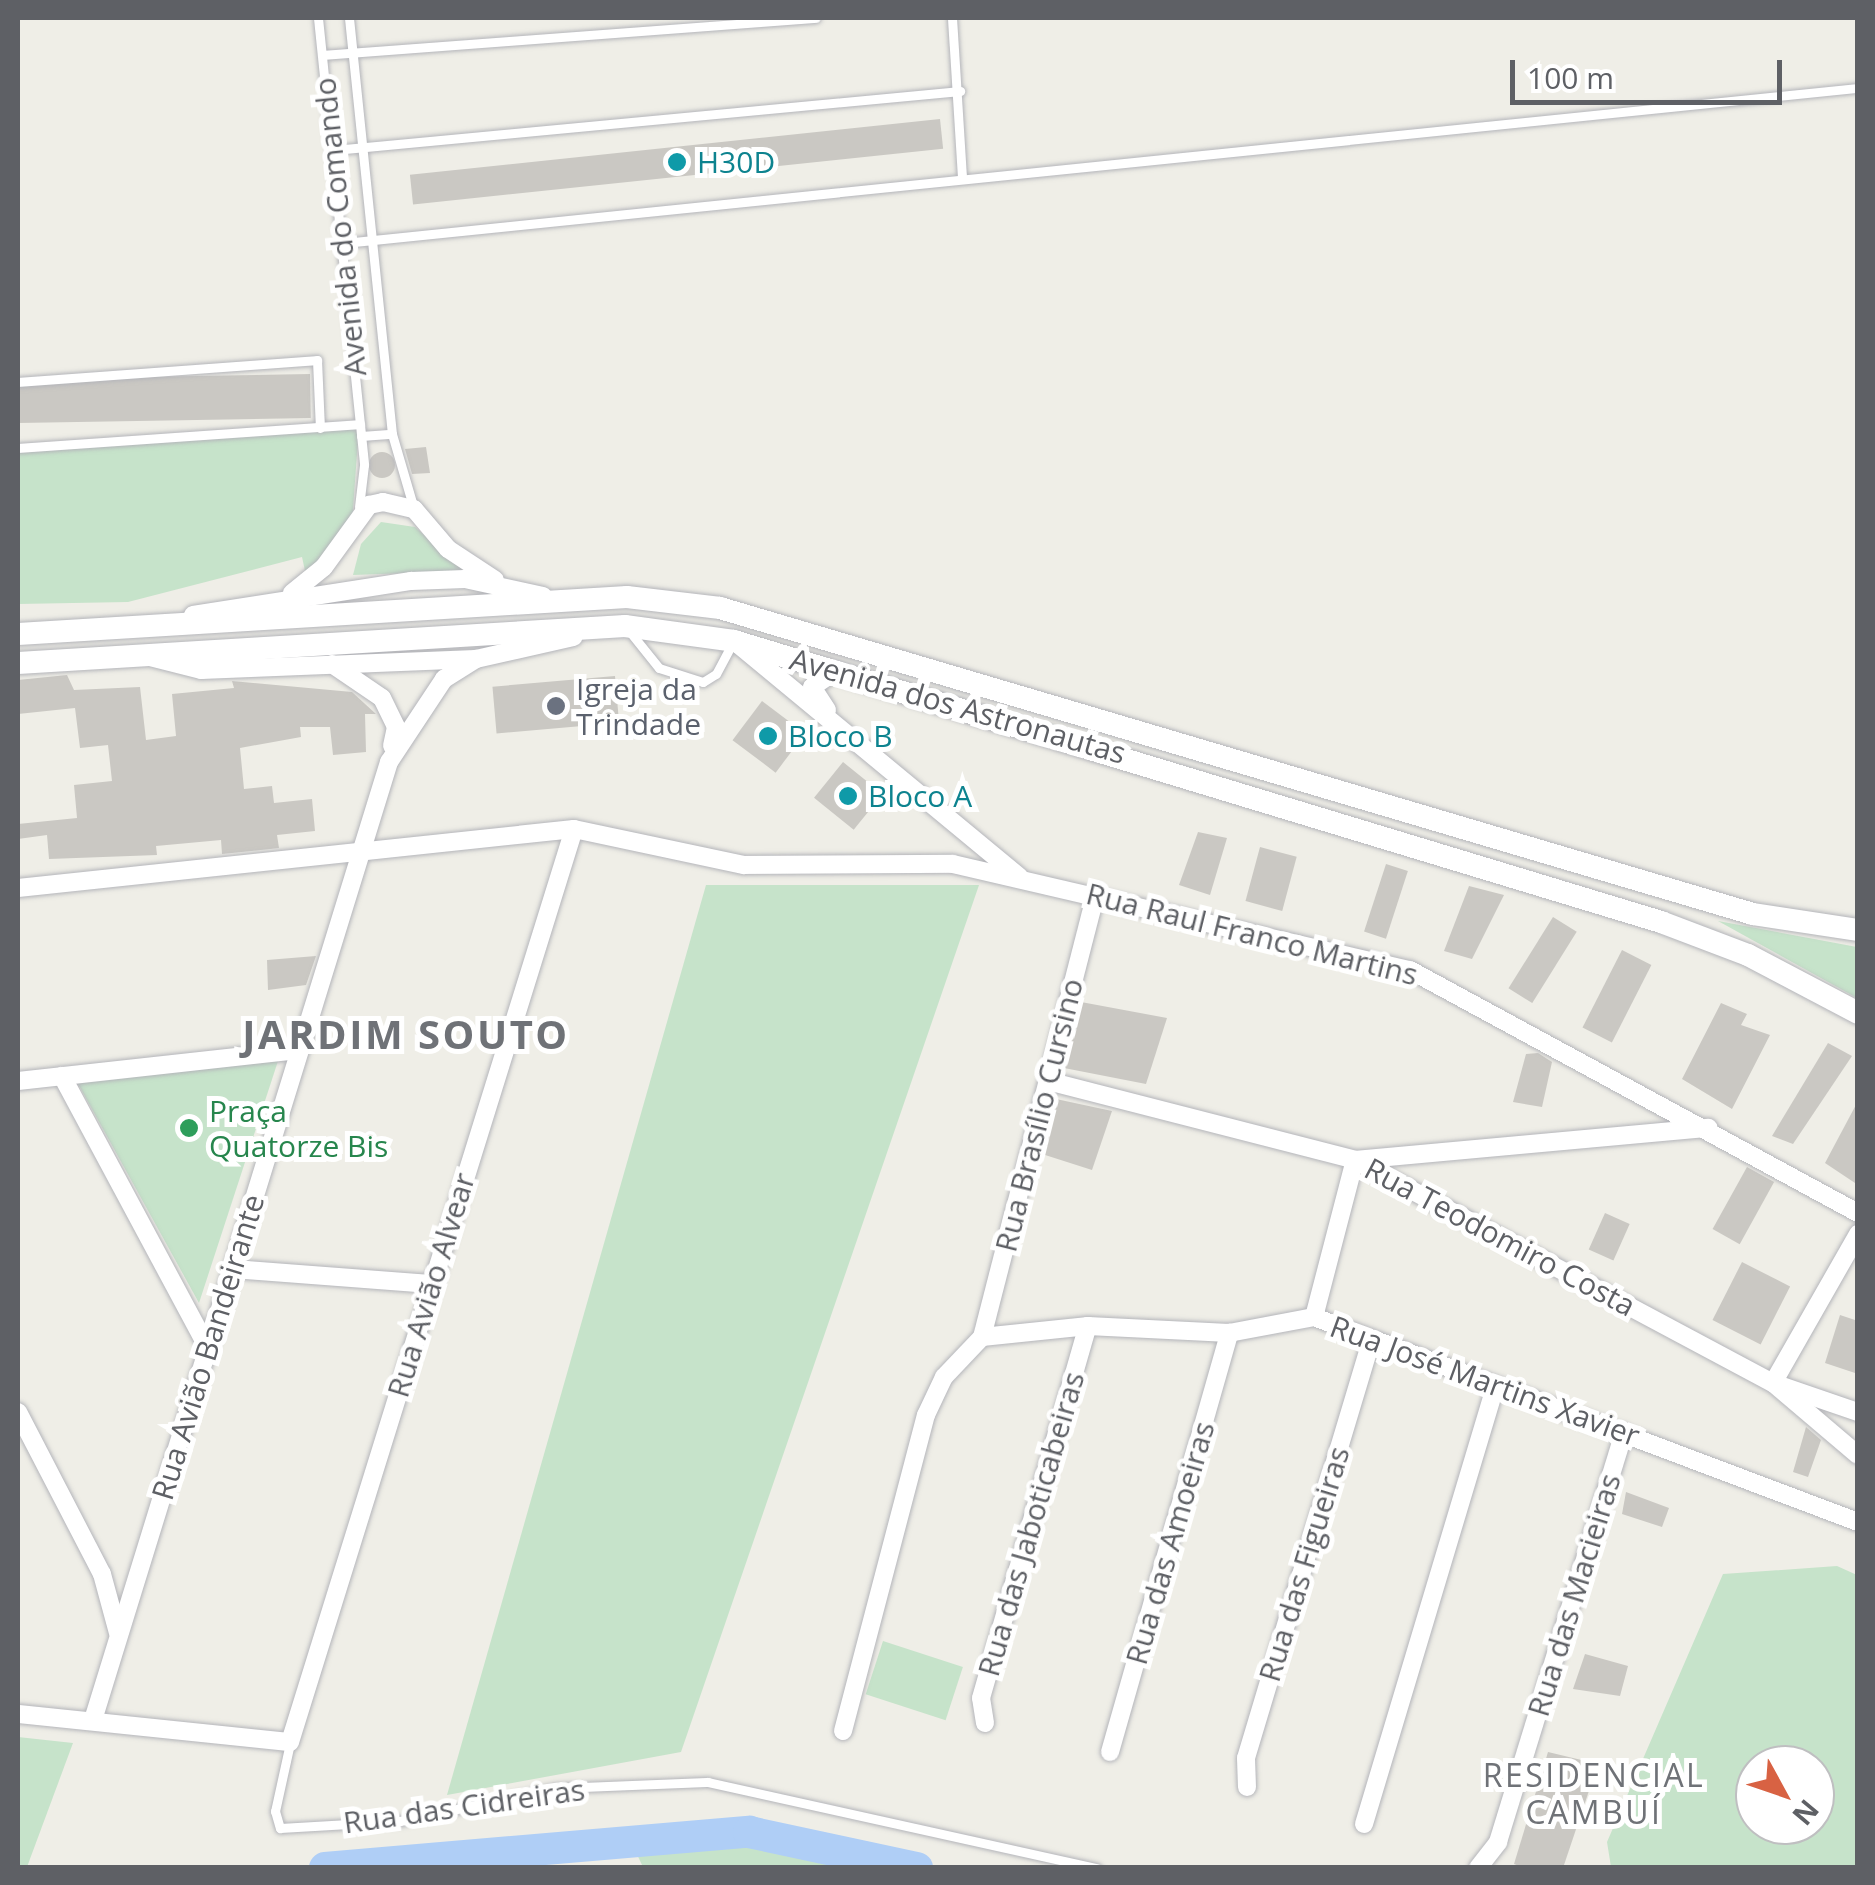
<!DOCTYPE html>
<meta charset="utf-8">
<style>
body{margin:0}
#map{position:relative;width:1875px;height:1885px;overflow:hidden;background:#efeee7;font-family:"Open Sans",sans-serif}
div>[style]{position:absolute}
.green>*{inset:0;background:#c6e3ca;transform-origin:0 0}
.river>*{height:32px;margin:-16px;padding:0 16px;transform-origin:16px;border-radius:16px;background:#afcef6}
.building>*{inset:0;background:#cac8c3;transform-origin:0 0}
.round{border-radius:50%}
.roads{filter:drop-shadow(0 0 2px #b4b5ba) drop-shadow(0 0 2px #b4b5ba)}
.lane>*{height:9px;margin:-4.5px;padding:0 4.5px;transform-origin:4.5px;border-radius:4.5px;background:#fff}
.street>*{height:18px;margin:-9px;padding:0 9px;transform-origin:9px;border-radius:9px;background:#fff}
.secondary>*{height:22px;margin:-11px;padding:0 11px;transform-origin:11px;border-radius:11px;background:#fff}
.dots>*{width:28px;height:28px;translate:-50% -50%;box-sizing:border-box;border:5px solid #fff;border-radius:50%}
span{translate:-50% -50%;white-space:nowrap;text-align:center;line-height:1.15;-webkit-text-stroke:10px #fff;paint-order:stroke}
.culture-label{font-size:30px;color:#0d838f}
.left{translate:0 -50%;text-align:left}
.street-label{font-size:30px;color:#5e6065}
.worship-label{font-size:30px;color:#5b616d}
.leisure-label{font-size:30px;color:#27864d}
.neighbourhood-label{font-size:32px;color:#6f7277;letter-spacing:2.5px}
.district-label{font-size:40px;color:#6f7277;font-weight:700;letter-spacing:2.5px}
.frame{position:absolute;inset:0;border:20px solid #5e6065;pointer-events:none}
.north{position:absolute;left:1735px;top:1745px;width:100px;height:100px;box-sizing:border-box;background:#fff;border:2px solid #bfbfc1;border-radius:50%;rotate:130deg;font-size:28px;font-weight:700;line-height:40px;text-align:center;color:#5e6065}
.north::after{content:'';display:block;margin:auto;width:35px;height:45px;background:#d86243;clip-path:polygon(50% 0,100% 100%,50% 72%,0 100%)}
.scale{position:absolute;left:1510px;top:60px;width:272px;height:45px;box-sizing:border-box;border:5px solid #5e6065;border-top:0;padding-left:12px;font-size:30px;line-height:35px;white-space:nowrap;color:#5e6065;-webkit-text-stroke:8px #fff;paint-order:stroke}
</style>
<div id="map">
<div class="green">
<i style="clip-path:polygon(359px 426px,352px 523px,307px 580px,302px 557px,128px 602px,18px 604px,18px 453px)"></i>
<i style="clip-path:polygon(381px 522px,415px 527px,464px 571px,353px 575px,361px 544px)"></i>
<i style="clip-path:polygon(706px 885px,979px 885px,681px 1752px,447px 1795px)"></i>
<i style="clip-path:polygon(1718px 921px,1857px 947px,1857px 998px)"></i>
<i style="clip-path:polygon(278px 1061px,199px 1303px,77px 1082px)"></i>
<i style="clip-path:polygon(evenodd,1837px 1566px,1857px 1575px,1857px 1867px,1611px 1867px,1607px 1842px,1723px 1574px,1837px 1566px,1755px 1765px,1815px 1765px,1815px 1825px,1755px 1825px,1755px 1765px)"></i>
<i style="left:883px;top:1641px;width:84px;height:56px;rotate:18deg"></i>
<i style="clip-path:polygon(18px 1737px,73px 1743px,27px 1867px,18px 1867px)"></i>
<i style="clip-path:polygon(749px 1832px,917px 1867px,643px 1867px,631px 1842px)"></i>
</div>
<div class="river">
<i style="left:325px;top:1868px;width:426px;rotate:-4.9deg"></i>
<i style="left:749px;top:1832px;width:172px;rotate:12.1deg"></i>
</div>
<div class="building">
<i style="left:940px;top:119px;width:30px;height:533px;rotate:84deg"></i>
<i style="left:310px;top:374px;width:44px;height:293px;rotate:89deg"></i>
<i style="clip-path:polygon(426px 447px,430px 473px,412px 474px,405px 449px)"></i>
<i class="round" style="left:369px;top:452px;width:26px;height:26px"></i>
<i style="clip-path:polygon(67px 675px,74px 690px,140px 687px,146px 740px,176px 736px,172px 694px,234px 688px,232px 681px,352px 692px,376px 714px,365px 714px,366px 752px,333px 755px,330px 727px,300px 727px,301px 737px,240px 748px,244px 789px,272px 786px,274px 803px,312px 799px,315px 831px,277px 835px,279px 848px,222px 854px,221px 840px,156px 846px,157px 855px,49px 859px,47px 835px,18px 839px,18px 824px,77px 818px,74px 785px,112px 781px,108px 745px,80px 748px,75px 708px,18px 714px,18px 680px)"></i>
<i style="left:615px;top:676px;width:47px;height:123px;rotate:85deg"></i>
<i style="left:762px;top:701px;width:54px;height:49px;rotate:37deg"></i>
<i style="left:843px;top:762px;width:51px;height:46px;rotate:39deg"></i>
<i style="clip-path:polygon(1198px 832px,1227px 838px,1210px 895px,1179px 885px)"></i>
<i style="left:1260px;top:847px;width:38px;height:56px;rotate:15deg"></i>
<i style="left:1386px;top:864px;width:23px;height:71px;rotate:18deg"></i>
<i style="clip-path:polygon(1469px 886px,1504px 895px,1472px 959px,1444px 951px)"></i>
<i style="left:1553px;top:917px;width:28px;height:84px;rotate:32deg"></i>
<i style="left:1622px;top:950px;width:33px;height:87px;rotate:27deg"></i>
<i style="clip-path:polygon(316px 956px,306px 985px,268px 990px,267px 960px)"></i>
<i style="clip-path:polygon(1081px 1002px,1167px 1018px,1146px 1084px,1064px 1068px)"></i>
<i style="clip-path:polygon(1721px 1003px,1747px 1014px,1741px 1025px,1770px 1035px,1732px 1109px,1682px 1079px)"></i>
<i style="clip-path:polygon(1828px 1043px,1852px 1056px,1793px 1144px,1772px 1136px)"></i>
<i style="clip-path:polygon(1538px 1053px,1552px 1062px,1542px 1107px,1513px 1102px,1526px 1054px)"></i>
<i style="clip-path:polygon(1056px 1099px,1112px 1111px,1092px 1170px,1042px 1154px)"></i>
<i style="clip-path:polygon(1858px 1101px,1858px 1185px,1825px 1163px)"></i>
<i style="left:1747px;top:1167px;width:31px;height:71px;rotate:29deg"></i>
<i style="left:1605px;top:1213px;width:27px;height:40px;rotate:24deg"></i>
<i style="left:1742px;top:1262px;width:54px;height:65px;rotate:27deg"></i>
<i style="clip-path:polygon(1840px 1315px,1858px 1321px,1858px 1374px,1825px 1363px)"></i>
<i style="clip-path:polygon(1806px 1427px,1821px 1440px,1808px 1477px,1793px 1472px)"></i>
<i style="clip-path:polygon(1626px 1492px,1669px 1508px,1662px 1527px,1622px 1514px)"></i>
<i style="clip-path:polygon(1585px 1654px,1628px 1666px,1620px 1696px,1573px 1689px)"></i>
<i style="clip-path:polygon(1548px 1752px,1598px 1764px,1563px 1868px,1524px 1868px,1514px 1864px)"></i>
</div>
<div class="roads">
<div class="lane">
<i style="left:318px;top:18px;width:449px;rotate:84.1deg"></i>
<i style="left:364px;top:465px;width:42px;rotate:96.8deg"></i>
<i style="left:349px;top:18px;width:418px;rotate:84.1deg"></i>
<i style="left:392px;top:434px;width:78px;rotate:73.7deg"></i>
<i style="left:952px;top:18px;width:161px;rotate:86.4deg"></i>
<i style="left:323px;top:55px;width:494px;rotate:-4.3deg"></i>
<i style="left:334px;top:150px;width:629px;rotate:-5.38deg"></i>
<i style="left:344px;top:243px;width:1522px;rotate:-5.85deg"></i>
<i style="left:18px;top:382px;width:300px;rotate:-4.2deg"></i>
<i style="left:317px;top:360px;width:68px;rotate:87.5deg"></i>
<i style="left:361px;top:436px;width:31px;rotate:-4deg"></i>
<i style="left:18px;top:448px;width:343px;rotate:-4deg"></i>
<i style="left:630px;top:632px;width:46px;rotate:51.1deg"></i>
<i style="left:659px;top:668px;width:46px;rotate:17.7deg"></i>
<i style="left:703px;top:682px;width:15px;rotate:-32deg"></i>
<i style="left:716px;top:674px;width:36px;rotate:-62deg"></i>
<i style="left:290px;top:1743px;width:70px;rotate:102.4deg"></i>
<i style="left:275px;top:1811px;width:18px;rotate:74deg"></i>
<i style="left:280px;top:1828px;width:120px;rotate:-3.3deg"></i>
<i style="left:400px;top:1821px;width:159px;rotate:-11.9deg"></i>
<i style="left:556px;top:1788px;width:152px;rotate:-2.3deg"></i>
<i style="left:708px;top:1782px;width:398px;rotate:12.5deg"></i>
</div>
<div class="street">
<i style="left:292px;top:593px;width:41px;rotate:-39.1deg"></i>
<i style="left:324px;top:567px;width:77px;rotate:-54deg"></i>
<i style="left:369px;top:505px;width:14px;rotate:-12deg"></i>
<i style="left:383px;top:502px;width:32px;rotate:13deg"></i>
<i style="left:414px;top:509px;width:52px;rotate:49.6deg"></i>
<i style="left:448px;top:549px;width:56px;rotate:33.4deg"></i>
<i style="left:193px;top:615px;width:221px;rotate:-8.9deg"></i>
<i style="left:411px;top:581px;width:54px;rotate:-2.1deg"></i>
<i style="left:465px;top:579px;width:80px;rotate:12.3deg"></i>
<i style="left:739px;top:645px;width:364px;rotate:39.6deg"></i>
<i style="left:150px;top:657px;width:53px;rotate:14.3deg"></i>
<i style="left:201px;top:670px;width:275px;rotate:-2.3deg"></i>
<i style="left:476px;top:659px;width:100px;rotate:-12.7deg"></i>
<i style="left:332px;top:664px;width:60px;rotate:34.2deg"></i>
<i style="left:382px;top:698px;width:32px;rotate:64deg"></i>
<i style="left:396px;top:727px;width:19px;rotate:102deg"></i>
<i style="left:827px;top:710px;width:27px;rotate:-123deg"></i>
<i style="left:812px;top:687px;width:29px;rotate:-34deg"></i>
<i style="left:18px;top:888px;width:559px;rotate:-6.06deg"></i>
<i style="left:574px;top:829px;width:174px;rotate:12deg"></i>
<i style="left:744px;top:865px;width:209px;rotate:-0.3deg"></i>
<i style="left:953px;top:864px;width:469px;rotate:13.1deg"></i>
<i style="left:1410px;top:970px;width:510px;rotate:28.48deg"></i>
<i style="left:62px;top:1076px;width:309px;rotate:61.8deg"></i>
<i style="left:18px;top:1081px;width:284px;rotate:-6.3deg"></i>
<i style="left:1048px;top:1081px;width:317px;rotate:14.4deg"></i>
<i style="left:1355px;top:1160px;width:474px;rotate:28.1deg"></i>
<i style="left:1773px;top:1383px;width:111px;rotate:40.3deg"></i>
<i style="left:232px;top:1269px;width:200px;rotate:4.3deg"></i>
<i style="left:1314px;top:1317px;width:162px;rotate:-75.4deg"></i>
<i style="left:1355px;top:1160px;width:355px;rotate:-5.2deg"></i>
<i style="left:982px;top:1337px;width:107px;rotate:-5.9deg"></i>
<i style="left:1088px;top:1326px;width:141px;rotate:2.8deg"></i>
<i style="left:1229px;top:1333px;width:86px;rotate:-10.7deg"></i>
<i style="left:1314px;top:1317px;width:581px;rotate:20.65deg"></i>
<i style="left:1773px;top:1383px;width:172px;rotate:-60.3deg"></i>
<i style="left:1782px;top:1386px;width:80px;rotate:18.9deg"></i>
<i style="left:18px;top:1412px;width:182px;rotate:62.6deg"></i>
<i style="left:102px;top:1574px;width:61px;rotate:74.8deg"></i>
<i style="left:18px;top:1714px;width:273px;rotate:5.9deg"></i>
<i style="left:290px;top:1742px;width:956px;rotate:-72.72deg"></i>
<i style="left:93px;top:1720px;width:1003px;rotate:-72.83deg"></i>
<i style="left:389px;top:762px;width:100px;rotate:-56.5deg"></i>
<i style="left:444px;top:679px;width:38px;rotate:-32deg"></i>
<i style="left:985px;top:1723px;width:25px;rotate:-99deg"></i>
<i style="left:981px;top:1698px;width:387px;rotate:-74deg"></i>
<i style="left:843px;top:1731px;width:327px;rotate:-75.3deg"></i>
<i style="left:926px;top:1415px;width:42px;rotate:-64.7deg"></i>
<i style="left:944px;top:1377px;width:55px;rotate:-46.5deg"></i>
<i style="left:982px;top:1337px;width:458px;rotate:-75.6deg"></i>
<i style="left:1110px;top:1752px;width:436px;rotate:-74.1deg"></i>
<i style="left:1247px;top:1787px;width:29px;rotate:-92deg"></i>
<i style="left:1246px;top:1758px;width:434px;rotate:-73.3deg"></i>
<i style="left:1364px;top:1824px;width:457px;rotate:-73.3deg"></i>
<i style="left:1478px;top:1868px;width:33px;rotate:-52deg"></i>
<i style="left:1498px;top:1842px;width:428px;rotate:-72.9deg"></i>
</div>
<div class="secondary">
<i style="left:18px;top:634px;width:610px;rotate:-3.48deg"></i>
<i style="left:627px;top:597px;width:94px;rotate:6.7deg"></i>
<i style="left:720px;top:608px;width:1077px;rotate:16.5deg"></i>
<i style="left:1753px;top:914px;width:106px;rotate:8.7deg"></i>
<i style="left:18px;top:663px;width:608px;rotate:-3.49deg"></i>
<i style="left:625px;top:626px;width:110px;rotate:7.8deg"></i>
<i style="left:734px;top:641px;width:969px;rotate:16.86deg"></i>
<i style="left:1661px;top:922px;width:93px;rotate:20.8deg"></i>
<i style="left:1748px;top:955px;width:124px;rotate:27.8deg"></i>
</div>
</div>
<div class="dots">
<i style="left:677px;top:162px;background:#0f9aa8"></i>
<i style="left:556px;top:706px;background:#6b7280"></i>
<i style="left:768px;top:736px;background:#0f9aa8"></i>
<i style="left:848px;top:796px;background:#0f9aa8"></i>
<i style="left:189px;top:1128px;background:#2e9e5b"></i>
</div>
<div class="culture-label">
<span class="left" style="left:697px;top:162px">H30D</span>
<span class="left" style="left:788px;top:736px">Bloco B</span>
<span class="left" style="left:868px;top:796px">Bloco A</span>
</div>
<div class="street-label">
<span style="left:340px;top:227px;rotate:-96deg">Avenida do Comando</span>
<span style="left:958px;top:706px;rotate:16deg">Avenida dos Astronautas</span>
<span style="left:1252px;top:934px;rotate:14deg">Rua Raul Franco Martins</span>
<span style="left:1039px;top:1115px;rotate:-76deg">Rua Brasílio Cursino</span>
<span style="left:1500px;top:1237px;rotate:28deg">Rua Teodomiro Costa</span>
<span style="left:431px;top:1285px;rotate:-73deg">Rua Avião Alvear</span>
<span style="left:208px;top:1347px;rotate:-73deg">Rua Avião Bandeirante</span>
<span style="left:1485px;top:1381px;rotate:20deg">Rua José Martins Xavier</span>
<span style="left:1031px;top:1524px;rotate:-74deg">Rua das Jaboticabeiras</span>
<span style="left:1170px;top:1543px;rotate:-74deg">Rua das Amoeiras</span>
<span style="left:1304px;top:1564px;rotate:-73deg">Rua das Figueiras</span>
<span style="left:1574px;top:1595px;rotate:-73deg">Rua das Macieiras</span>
<span style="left:464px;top:1806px;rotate:-8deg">Rua das Cidreiras</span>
</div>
<div class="worship-label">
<span class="left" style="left:576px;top:706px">Igreja da<br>Trindade</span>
</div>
<div class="leisure-label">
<span class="left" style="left:209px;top:1128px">Praça<br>Quatorze Bis</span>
</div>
<div class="neighbourhood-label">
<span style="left:1594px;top:1794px">RESIDENCIAL<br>CAMBUÍ</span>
</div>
<div class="district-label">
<span style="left:406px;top:1034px">JARDIM SOUTO</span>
</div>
<div class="frame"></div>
<div class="north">N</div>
<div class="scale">100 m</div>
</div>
